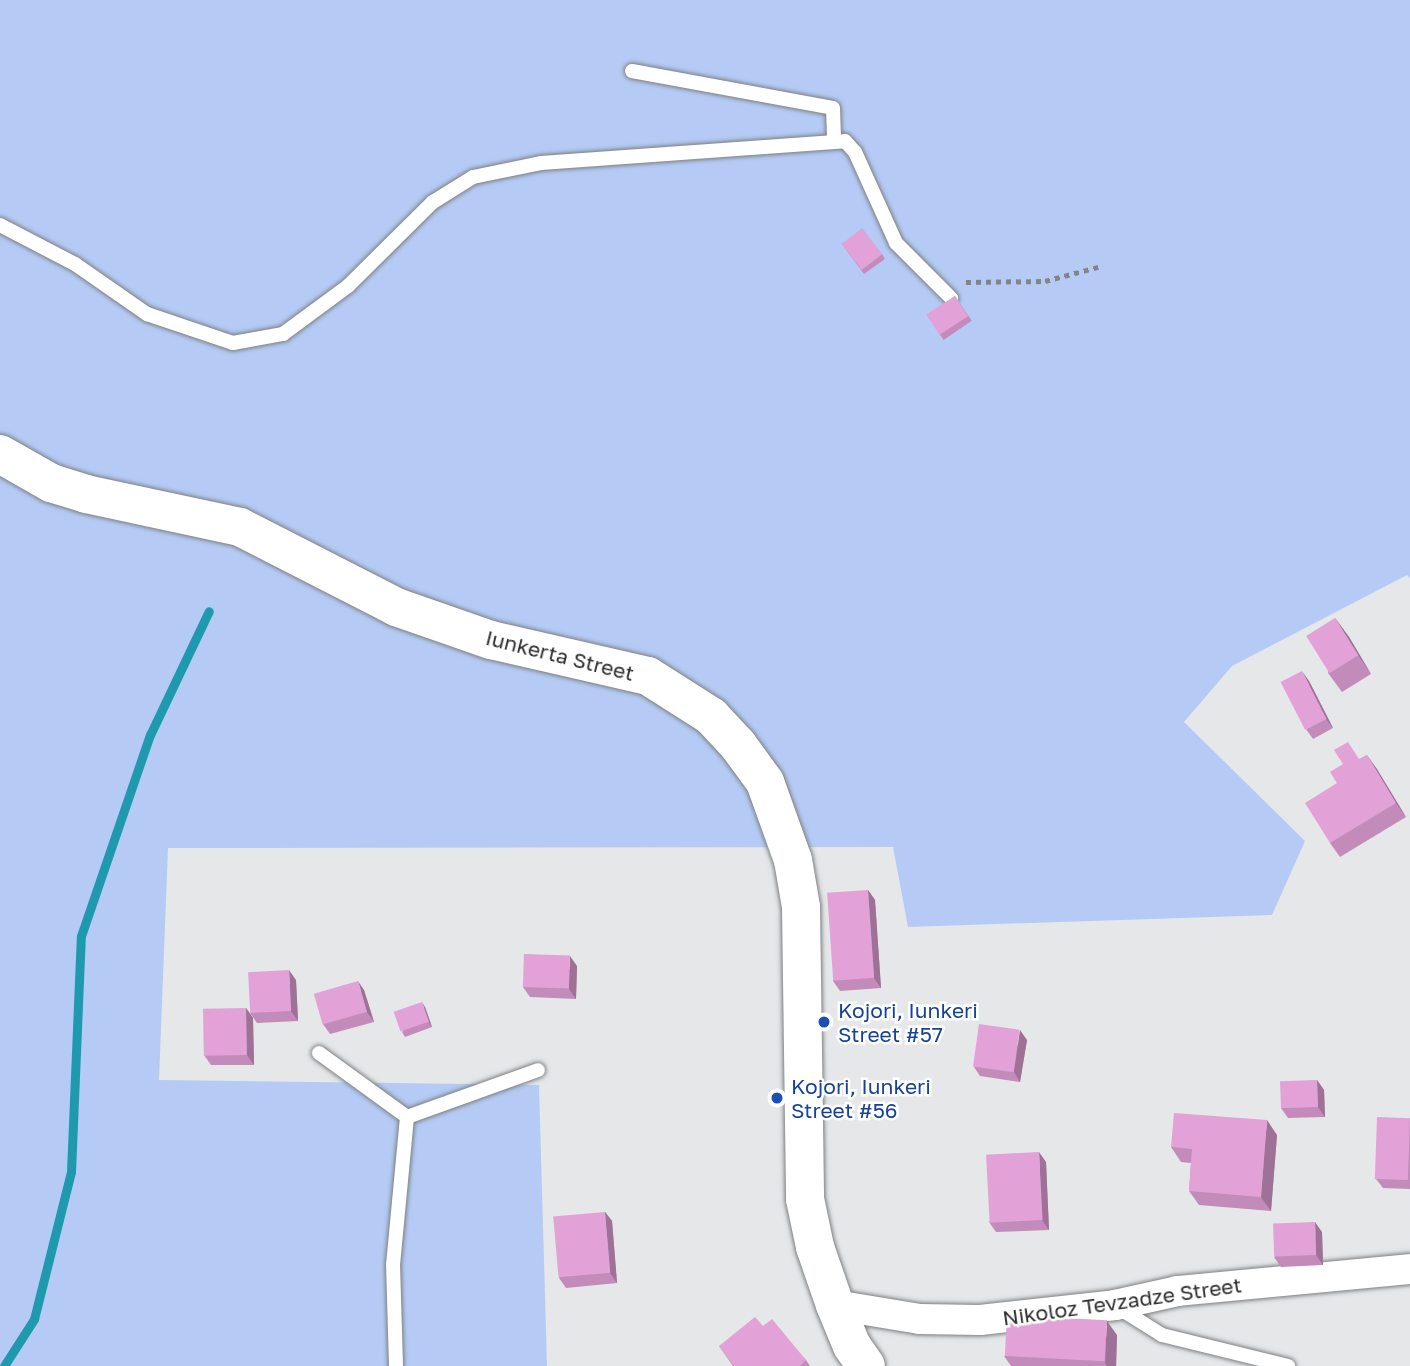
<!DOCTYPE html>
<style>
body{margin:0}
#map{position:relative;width:1410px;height:1366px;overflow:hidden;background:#e5e7e9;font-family:"Golos Text",sans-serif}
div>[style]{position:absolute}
.green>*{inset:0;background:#b5cbf6}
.stream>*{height:9px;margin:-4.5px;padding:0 4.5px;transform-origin:4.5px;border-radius:4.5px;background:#1f99ae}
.path>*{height:4.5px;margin-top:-2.25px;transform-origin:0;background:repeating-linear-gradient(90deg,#828485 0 5px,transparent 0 10px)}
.roads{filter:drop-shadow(0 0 2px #7e8082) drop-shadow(0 0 2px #7e8082)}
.service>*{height:14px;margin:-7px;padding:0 7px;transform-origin:7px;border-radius:7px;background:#fff}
.minor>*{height:30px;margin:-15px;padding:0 15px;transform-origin:15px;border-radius:15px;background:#fff}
.secondary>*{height:38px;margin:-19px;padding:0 19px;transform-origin:19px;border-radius:19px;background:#fff}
.wall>*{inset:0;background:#c28bba;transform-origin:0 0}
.shaded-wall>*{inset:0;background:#9e7197}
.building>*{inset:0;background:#e2a2d8;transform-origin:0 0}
.dots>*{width:19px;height:19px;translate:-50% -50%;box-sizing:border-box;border:4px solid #fff;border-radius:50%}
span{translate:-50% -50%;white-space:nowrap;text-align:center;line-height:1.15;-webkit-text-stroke:5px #fff;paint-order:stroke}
.street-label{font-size:21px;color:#2c2d2e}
.transit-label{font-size:21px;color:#164399}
.left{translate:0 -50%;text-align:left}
</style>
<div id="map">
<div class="green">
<i style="clip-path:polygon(0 0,1410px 0,1410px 578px,1407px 575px,1232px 666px,1184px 722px,1305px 841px,1272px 915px,908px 927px,893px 847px,168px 848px,159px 1080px,539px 1085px,547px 1366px,0 1366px)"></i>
</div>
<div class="stream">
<i style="left:4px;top:1366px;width:56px;rotate:-57.4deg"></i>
<i style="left:34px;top:1319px;width:152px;rotate:-75.9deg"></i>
<i style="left:71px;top:1172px;width:236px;rotate:-87.6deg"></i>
<i style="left:81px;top:936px;width:213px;rotate:-71.1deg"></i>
<i style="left:150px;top:735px;width:137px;rotate:-64.6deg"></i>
</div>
<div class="path">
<i style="left:966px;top:282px;width:79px;rotate:-0.7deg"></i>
<i style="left:1045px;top:281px;width:55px;rotate:-14.8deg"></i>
</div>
<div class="roads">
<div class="service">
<i style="left:632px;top:71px;width:204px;rotate:10.4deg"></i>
<i style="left:833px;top:108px;width:33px;rotate:88deg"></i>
<i style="left:0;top:225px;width:85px;rotate:27.5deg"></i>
<i style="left:75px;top:264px;width:88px;rotate:34.8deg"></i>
<i style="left:147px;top:314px;width:91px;rotate:18.6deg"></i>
<i style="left:233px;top:343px;width:51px;rotate:-10.2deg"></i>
<i style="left:283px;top:334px;width:81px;rotate:-36.4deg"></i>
<i style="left:348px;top:286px;width:120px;rotate:-44.7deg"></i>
<i style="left:433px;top:202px;width:47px;rotate:-32deg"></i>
<i style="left:473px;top:177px;width:69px;rotate:-11.6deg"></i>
<i style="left:541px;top:163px;width:305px;rotate:-4.1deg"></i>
<i style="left:845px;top:141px;width:15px;rotate:48deg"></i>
<i style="left:855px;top:152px;width:100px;rotate:65.7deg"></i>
<i style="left:896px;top:243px;width:78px;rotate:45deg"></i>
<i style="left:319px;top:1053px;width:109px;rotate:36deg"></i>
<i style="left:407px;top:1117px;width:148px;rotate:95.4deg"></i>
<i style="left:393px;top:1264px;width:102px;rotate:88.3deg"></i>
<i style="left:407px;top:1117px;width:139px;rotate:-19.7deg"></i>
<i style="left:1119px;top:1308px;width:51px;rotate:32.1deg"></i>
<i style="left:1162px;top:1335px;width:130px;rotate:13.8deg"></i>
</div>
<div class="minor">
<i style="left:835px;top:1305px;width:86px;rotate:9.4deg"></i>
<i style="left:920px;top:1319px;width:60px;rotate:1deg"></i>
<i style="left:980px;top:1320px;width:136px;rotate:-6.3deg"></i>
<i style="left:1115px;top:1305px;width:65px;rotate:-12.5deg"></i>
<i style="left:1178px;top:1291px;width:233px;rotate:-5.4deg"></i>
</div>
<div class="secondary">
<i style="left:0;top:454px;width:59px;rotate:29.6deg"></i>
<i style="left:51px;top:483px;width:37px;rotate:17deg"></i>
<i style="left:86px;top:494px;width:157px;rotate:12.1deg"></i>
<i style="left:240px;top:527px;width:175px;rotate:27.1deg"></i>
<i style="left:396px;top:607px;width:101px;rotate:19.2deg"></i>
<i style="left:491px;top:640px;width:161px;rotate:12.9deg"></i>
<i style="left:648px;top:676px;width:75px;rotate:32.4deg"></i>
<i style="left:711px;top:716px;width:40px;rotate:47deg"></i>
<i style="left:738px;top:745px;width:46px;rotate:53.9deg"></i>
<i style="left:765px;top:782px;width:83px;rotate:70.3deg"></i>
<i style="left:793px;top:860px;width:48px;rotate:80.3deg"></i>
<i style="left:801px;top:907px;width:292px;rotate:89.2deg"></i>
<i style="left:805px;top:1199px;width:49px;rotate:78.2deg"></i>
<i style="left:815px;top:1247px;width:61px;rotate:71deg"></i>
<i style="left:835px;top:1305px;width:44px;rotate:67.5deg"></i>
<i style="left:852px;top:1346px;width:24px;rotate:55deg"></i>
</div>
</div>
<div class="wall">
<i style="clip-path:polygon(841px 243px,882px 254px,885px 259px,864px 274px)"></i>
<i style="left:955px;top:296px;width:30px;height:34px;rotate:56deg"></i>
<i style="clip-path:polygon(1335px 618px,1349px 637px,1371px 674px,1342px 692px,1328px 673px)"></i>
<i style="clip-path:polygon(1309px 681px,1333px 728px,1313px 739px,1306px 729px)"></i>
<i style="clip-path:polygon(1367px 755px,1406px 817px,1340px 857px,1330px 843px,1337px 783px,1360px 759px)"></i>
<i style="clip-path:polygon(868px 890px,875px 900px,881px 988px,840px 991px,833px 981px)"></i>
<i style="clip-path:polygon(577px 966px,576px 999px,530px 997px,523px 987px)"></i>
<i style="clip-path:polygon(296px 980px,298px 1021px,257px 1023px,250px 1013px)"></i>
<i style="clip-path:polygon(364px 990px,374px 1022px,330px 1034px,323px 1024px)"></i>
<i style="clip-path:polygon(425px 1007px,432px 1027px,405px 1037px,402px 1032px)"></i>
<i style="clip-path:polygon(246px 1008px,253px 1018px,254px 1065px,211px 1065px,204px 1055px)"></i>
<i style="clip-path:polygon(1027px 1040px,1020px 1082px,980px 1076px,974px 1067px)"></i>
<i style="clip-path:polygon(1317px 1080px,1324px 1090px,1325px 1117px,1288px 1118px,1281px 1108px)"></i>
<i style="clip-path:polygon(1410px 1118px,1410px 1189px,1383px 1188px,1376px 1179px)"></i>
<i style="clip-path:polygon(1277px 1135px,1271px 1211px,1199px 1205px,1189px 1191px,1191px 1163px,1181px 1162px,1171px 1147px)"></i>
<i style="clip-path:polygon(1046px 1162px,1049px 1230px,996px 1232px,989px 1222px)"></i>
<i style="clip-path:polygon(605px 1212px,612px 1221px,617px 1283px,566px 1288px,559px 1278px)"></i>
<i style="clip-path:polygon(1322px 1232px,1323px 1265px,1281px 1267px,1274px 1257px)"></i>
<i style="clip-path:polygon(763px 1326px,806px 1360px,810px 1366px,733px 1366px,719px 1346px)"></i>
<i style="clip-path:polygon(1117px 1335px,1116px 1366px,1011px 1366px,1004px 1356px)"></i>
</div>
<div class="shaded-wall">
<i style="clip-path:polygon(1335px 618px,1349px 637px,1371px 674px,1358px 655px)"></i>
<i style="clip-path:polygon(1302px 671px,1309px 681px,1333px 728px,1326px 719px)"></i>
<i style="clip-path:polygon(1367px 755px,1377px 769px,1406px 817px,1396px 803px)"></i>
<i style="clip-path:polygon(868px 890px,875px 900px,881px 988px,874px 978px)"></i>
<i style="clip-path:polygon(570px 956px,577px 966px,576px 999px,569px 989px)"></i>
<i style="clip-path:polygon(289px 970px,296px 980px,298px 1021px,291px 1011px)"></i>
<i style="clip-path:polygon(358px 981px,364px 990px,374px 1022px,367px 1012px)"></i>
<i style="clip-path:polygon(422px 1002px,425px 1007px,432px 1027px,429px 1022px)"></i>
<i style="clip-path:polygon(246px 1008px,253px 1018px,254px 1065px,247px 1055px)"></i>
<i style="clip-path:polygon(1020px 1030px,1027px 1040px,1020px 1082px,1014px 1072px)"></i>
<i style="clip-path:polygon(1317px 1080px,1324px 1090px,1325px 1117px,1318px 1107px)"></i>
<i style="clip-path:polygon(1267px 1120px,1277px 1135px,1271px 1211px,1261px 1197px)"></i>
<i style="clip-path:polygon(1039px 1152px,1046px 1162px,1049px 1230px,1042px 1220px)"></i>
<i style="clip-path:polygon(605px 1212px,612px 1221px,617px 1283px,610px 1273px)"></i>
<i style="clip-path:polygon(1315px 1222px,1322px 1232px,1323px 1265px,1316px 1255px)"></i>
<i style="clip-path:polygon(1107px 1321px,1117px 1335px,1116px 1366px,1107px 1366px,1105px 1363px)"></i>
</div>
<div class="building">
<i style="left:862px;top:228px;width:33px;height:26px;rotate:52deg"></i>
<i style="left:955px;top:296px;width:24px;height:34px;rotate:57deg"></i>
<i style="left:1335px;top:618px;width:44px;height:34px;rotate:58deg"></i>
<i style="left:1302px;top:671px;width:54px;height:24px;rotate:63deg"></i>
<i style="clip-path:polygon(1348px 742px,1359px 759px,1367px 755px,1396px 803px,1330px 843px,1305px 803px,1337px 783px,1330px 772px,1343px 764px,1334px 750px)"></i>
<i style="left:868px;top:890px;width:88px;height:41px;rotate:86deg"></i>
<i style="left:524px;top:954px;width:46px;height:33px;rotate:2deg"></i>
<i style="left:289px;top:970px;width:41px;height:41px;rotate:87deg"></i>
<i style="left:358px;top:981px;width:32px;height:46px;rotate:74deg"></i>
<i style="left:422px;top:1002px;width:21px;height:30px;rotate:71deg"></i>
<i style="left:246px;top:1008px;width:47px;height:43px;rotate:89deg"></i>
<i style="left:979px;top:1024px;width:41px;height:43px;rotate:8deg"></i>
<i style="left:1317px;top:1080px;width:27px;height:37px;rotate:88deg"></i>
<i style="clip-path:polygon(1174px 1113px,1267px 1120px,1261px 1197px,1189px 1191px,1192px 1149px,1171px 1147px)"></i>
<i style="left:1377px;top:1117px;width:33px;height:62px;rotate:2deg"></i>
<i style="left:1039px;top:1152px;width:68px;height:53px;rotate:87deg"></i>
<i style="left:605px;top:1212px;width:61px;height:52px;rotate:85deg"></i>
<i style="left:1315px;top:1222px;width:33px;height:42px;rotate:88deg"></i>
<i style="left:1007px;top:1315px;width:100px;height:41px;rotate:3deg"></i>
<i style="clip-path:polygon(755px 1317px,763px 1326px,772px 1319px,806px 1360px,800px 1366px,734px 1366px,719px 1346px)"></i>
</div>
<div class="dots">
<i style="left:824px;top:1022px;background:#1a4fb4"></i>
<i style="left:777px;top:1098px;background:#1a4fb4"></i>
</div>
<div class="street-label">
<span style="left:560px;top:655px;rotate:14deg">Iunkerta Street</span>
<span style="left:1122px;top:1301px;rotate:-8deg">Nikoloz Tevzadze Street</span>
</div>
<div class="transit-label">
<span class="left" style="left:838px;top:1022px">Kojori, Iunkeri<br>Street #57</span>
<span class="left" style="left:791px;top:1098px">Kojori, Iunkeri<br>Street #56</span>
</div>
</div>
